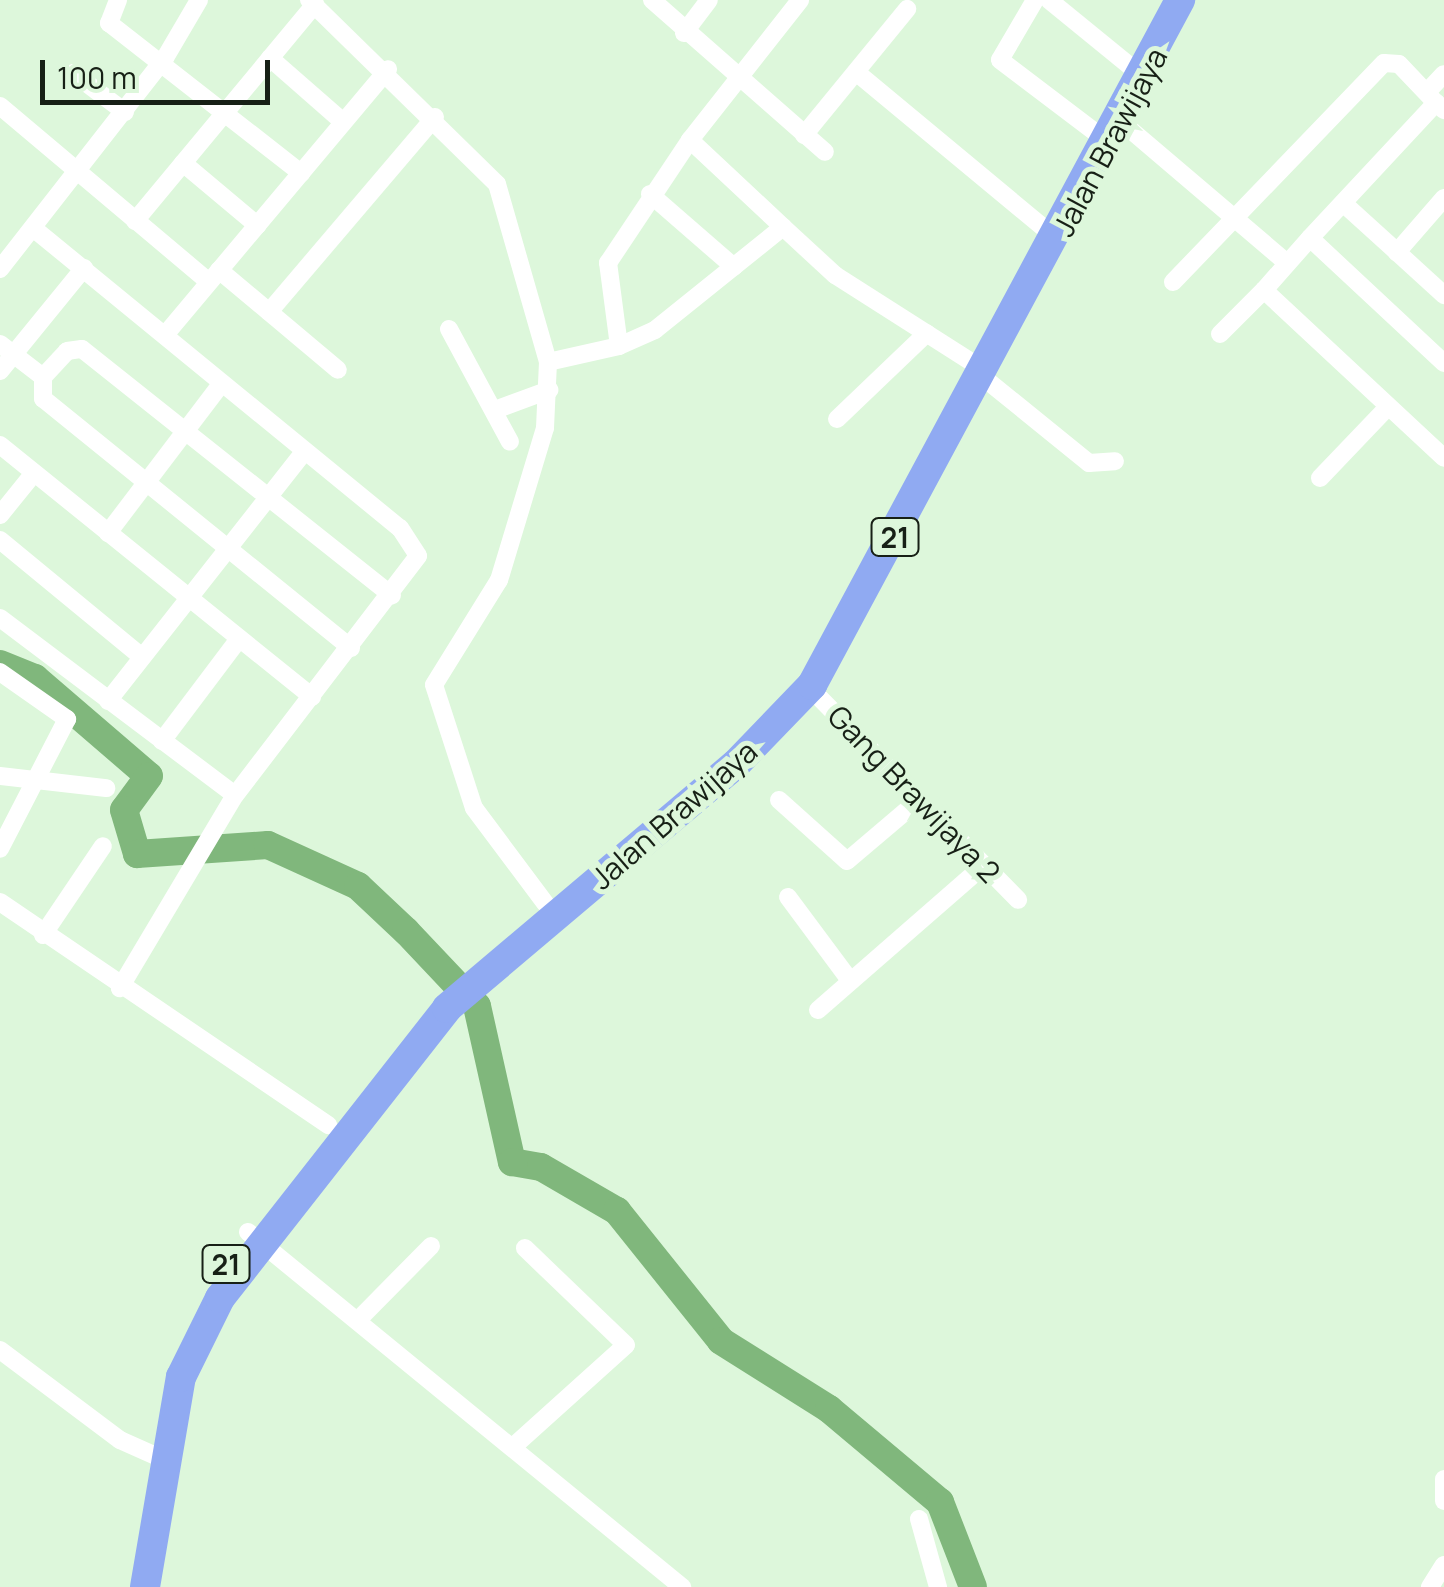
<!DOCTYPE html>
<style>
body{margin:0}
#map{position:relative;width:1444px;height:1587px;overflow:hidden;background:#ddf7db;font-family:Manrope,sans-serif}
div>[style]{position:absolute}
.river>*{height:28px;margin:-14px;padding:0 14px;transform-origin:14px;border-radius:14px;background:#80b77c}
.minor>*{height:18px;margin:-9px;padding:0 9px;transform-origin:9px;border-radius:9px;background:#fff}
.trunk>*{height:30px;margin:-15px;padding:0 15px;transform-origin:15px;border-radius:15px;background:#90aaf2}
span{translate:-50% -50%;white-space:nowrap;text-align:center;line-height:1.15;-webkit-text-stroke:10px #ddf7db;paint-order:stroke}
.shield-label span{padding:2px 8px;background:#ddf7db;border:2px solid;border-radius:8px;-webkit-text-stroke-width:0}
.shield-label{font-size:28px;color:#172016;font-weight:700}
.street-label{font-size:30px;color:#172016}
.scale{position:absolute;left:40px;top:60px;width:230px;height:45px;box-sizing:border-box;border:5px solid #172016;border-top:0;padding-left:12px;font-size:30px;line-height:35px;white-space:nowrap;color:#172016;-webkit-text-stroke:8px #ddf7db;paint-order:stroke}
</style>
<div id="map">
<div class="river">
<i style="left:0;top:664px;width:38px;rotate:22deg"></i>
<i style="left:35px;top:678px;width:150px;rotate:40.7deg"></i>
<i style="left:149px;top:776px;width:42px;rotate:126.3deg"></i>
<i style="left:124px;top:810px;width:46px;rotate:73.5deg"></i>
<i style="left:137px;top:854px;width:131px;rotate:-3.9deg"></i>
<i style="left:268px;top:845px;width:99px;rotate:24.5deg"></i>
<i style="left:358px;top:886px;width:66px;rotate:43.2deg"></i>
<i style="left:406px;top:931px;width:103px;rotate:46.6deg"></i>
<i style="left:477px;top:1006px;width:160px;rotate:77.4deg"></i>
<i style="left:512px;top:1162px;width:29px;rotate:10deg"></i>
<i style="left:541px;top:1167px;width:88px;rotate:30.1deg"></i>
<i style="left:617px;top:1211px;width:166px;rotate:51.3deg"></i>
<i style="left:721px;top:1341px;width:128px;rotate:32.2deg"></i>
<i style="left:829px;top:1409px;width:145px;rotate:40deg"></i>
<i style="left:940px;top:1502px;width:91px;rotate:68.8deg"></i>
</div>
<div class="minor">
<i style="left:118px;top:0;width:25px;rotate:111deg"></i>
<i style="left:109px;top:23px;width:244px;rotate:38deg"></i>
<i style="left:309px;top:0;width:263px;rotate:44.4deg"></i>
<i style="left:497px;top:184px;width:185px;rotate:74deg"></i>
<i style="left:548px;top:362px;width:66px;rotate:92.6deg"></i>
<i style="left:545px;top:428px;width:159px;rotate:106.8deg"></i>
<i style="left:499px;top:580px;width:123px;rotate:121.8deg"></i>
<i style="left:434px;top:685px;width:129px;rotate:72deg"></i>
<i style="left:474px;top:808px;width:119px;rotate:53.2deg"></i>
<i style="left:652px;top:0;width:230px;rotate:41.3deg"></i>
<i style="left:1035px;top:0;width:69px;rotate:120.3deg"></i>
<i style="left:1000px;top:60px;width:119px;rotate:37.2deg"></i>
<i style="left:1049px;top:0;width:104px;rotate:39.2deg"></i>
<i style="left:684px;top:33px;width:41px;rotate:-52.9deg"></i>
<i style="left:270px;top:58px;width:97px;rotate:41.2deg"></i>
<i style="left:856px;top:72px;width:246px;rotate:39.7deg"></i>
<i style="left:73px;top:73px;width:65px;rotate:36.9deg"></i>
<i style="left:1428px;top:91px;width:23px;rotate:-47deg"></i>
<i style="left:0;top:106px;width:273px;rotate:40.1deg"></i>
<i style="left:1112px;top:114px;width:230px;rotate:40.4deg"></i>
<i style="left:804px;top:135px;width:163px;rotate:-50.7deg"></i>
<i style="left:690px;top:140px;width:127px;rotate:43.1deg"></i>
<i style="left:783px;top:227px;width:164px;rotate:141.2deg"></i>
<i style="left:655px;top:330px;width:39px;rotate:156deg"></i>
<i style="left:619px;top:346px;width:84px;rotate:-97.5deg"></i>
<i style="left:608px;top:263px;width:148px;rotate:-56.3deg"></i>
<i style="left:690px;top:140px;width:178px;rotate:-51.8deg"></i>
<i style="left:183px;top:163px;width:97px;rotate:40deg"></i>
<i style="left:650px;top:194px;width:111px;rotate:41deg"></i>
<i style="left:1444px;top:198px;width:72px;rotate:131deg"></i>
<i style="left:1397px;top:252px;width:64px;rotate:42.5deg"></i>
<i style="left:1343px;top:203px;width:73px;rotate:42.2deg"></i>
<i style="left:135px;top:221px;width:282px;rotate:-50.3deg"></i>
<i style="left:783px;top:227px;width:71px;rotate:42.7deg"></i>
<i style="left:835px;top:275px;width:160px;rotate:32.5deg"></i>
<i style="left:33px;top:228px;width:474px;rotate:39.3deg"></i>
<i style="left:400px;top:528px;width:33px;rotate:57deg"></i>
<i style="left:418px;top:556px;width:301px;rotate:127.4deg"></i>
<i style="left:235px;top:795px;width:225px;rotate:120.8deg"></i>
<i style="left:1310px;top:238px;width:185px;rotate:-47deg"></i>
<i style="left:1436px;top:103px;width:11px;rotate:41deg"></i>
<i style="left:0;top:269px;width:268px;rotate:-52deg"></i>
<i style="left:165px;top:58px;width:67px;rotate:-59.6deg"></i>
<i style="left:219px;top:270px;width:155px;rotate:40deg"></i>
<i style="left:1173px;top:282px;width:304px;rotate:-46.1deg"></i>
<i style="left:1384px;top:63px;width:15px;rotate:4deg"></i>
<i style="left:1399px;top:64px;width:54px;rotate:46.5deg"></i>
<i style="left:269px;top:312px;width:256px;rotate:-49.6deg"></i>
<i style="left:449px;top:329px;width:128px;rotate:61.6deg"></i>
<i style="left:1220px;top:334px;width:62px;rotate:-45deg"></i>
<i style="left:165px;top:335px;width:347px;rotate:-50deg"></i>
<i style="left:0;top:344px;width:54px;rotate:37.5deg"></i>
<i style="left:548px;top:362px;width:73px;rotate:-12.7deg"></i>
<i style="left:1444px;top:363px;width:183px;rotate:-137deg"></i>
<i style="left:1310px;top:238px;width:69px;rotate:131.5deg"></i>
<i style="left:1264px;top:290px;width:246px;rotate:43deg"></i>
<i style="left:0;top:371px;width:133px;rotate:-50.8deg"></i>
<i style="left:984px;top:378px;width:135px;rotate:39deg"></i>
<i style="left:1089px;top:463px;width:26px;rotate:-4deg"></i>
<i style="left:495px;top:410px;width:58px;rotate:-20.3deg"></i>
<i style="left:837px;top:419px;width:124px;rotate:-43.7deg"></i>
<i style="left:0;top:445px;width:401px;rotate:38.9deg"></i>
<i style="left:1320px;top:478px;width:97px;rotate:-46.3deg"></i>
<i style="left:0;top:515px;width:54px;rotate:-51deg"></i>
<i style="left:108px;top:533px;width:188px;rotate:-52.8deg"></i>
<i style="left:0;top:540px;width:184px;rotate:39.5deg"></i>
<i style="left:0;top:618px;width:294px;rotate:37deg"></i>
<i style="left:351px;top:648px;width:396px;rotate:-141deg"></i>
<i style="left:43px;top:399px;width:22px;rotate:-90deg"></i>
<i style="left:43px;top:377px;width:35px;rotate:-47deg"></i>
<i style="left:67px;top:351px;width:15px;rotate:-8deg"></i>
<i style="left:82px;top:349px;width:396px;rotate:38.5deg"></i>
<i style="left:0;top:672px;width:82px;rotate:35deg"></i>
<i style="left:67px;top:719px;width:146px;rotate:117.3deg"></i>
<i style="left:810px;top:688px;width:297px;rotate:45.5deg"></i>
<i style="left:108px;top:701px;width:318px;rotate:-51.8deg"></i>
<i style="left:162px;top:741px;width:128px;rotate:-53deg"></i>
<i style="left:0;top:776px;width:107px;rotate:6.5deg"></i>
<i style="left:779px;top:800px;width:91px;rotate:41.9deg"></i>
<i style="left:847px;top:861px;width:96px;rotate:-40.3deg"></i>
<i style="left:788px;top:897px;width:102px;rotate:53.4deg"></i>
<i style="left:0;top:902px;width:397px;rotate:34.2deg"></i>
<i style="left:43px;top:935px;width:107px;rotate:-56deg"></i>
<i style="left:818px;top:1010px;width:220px;rotate:-41.1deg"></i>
<i style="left:248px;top:1232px;width:561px;rotate:39.28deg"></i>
<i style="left:358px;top:1320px;width:104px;rotate:-45.4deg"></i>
<i style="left:0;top:1350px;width:150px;rotate:36.9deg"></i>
<i style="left:120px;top:1440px;width:51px;rotate:24.1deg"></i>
<i style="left:515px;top:1445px;width:149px;rotate:-42deg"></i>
<i style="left:626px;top:1345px;width:140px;rotate:-136.2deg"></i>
<i style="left:1444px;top:1479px;width:22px;rotate:90deg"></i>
<i style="left:919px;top:1519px;width:71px;rotate:74.4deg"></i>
<i style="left:1430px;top:1587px;width:26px;rotate:-58deg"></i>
</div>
<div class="trunk">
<i style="left:145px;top:1587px;width:213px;rotate:-80.3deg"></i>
<i style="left:181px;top:1377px;width:88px;rotate:-63.7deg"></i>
<i style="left:220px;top:1298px;width:368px;rotate:-51.9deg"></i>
<i style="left:447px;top:1008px;width:378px;rotate:-40.2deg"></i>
<i style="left:736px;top:764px;width:110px;rotate:-46.1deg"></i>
<i style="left:812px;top:685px;width:778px;rotate:-61.75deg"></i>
</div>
<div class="shield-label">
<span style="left:895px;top:537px">21</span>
<span style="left:226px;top:1264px">21</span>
</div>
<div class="street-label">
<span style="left:1110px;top:142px;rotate:-62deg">Jalan Brawijaya</span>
<span style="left:914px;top:794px;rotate:46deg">Gang Brawijaya 2</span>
<span style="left:674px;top:815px;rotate:-41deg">Jalan Brawijaya</span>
</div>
<div class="scale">100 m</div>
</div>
